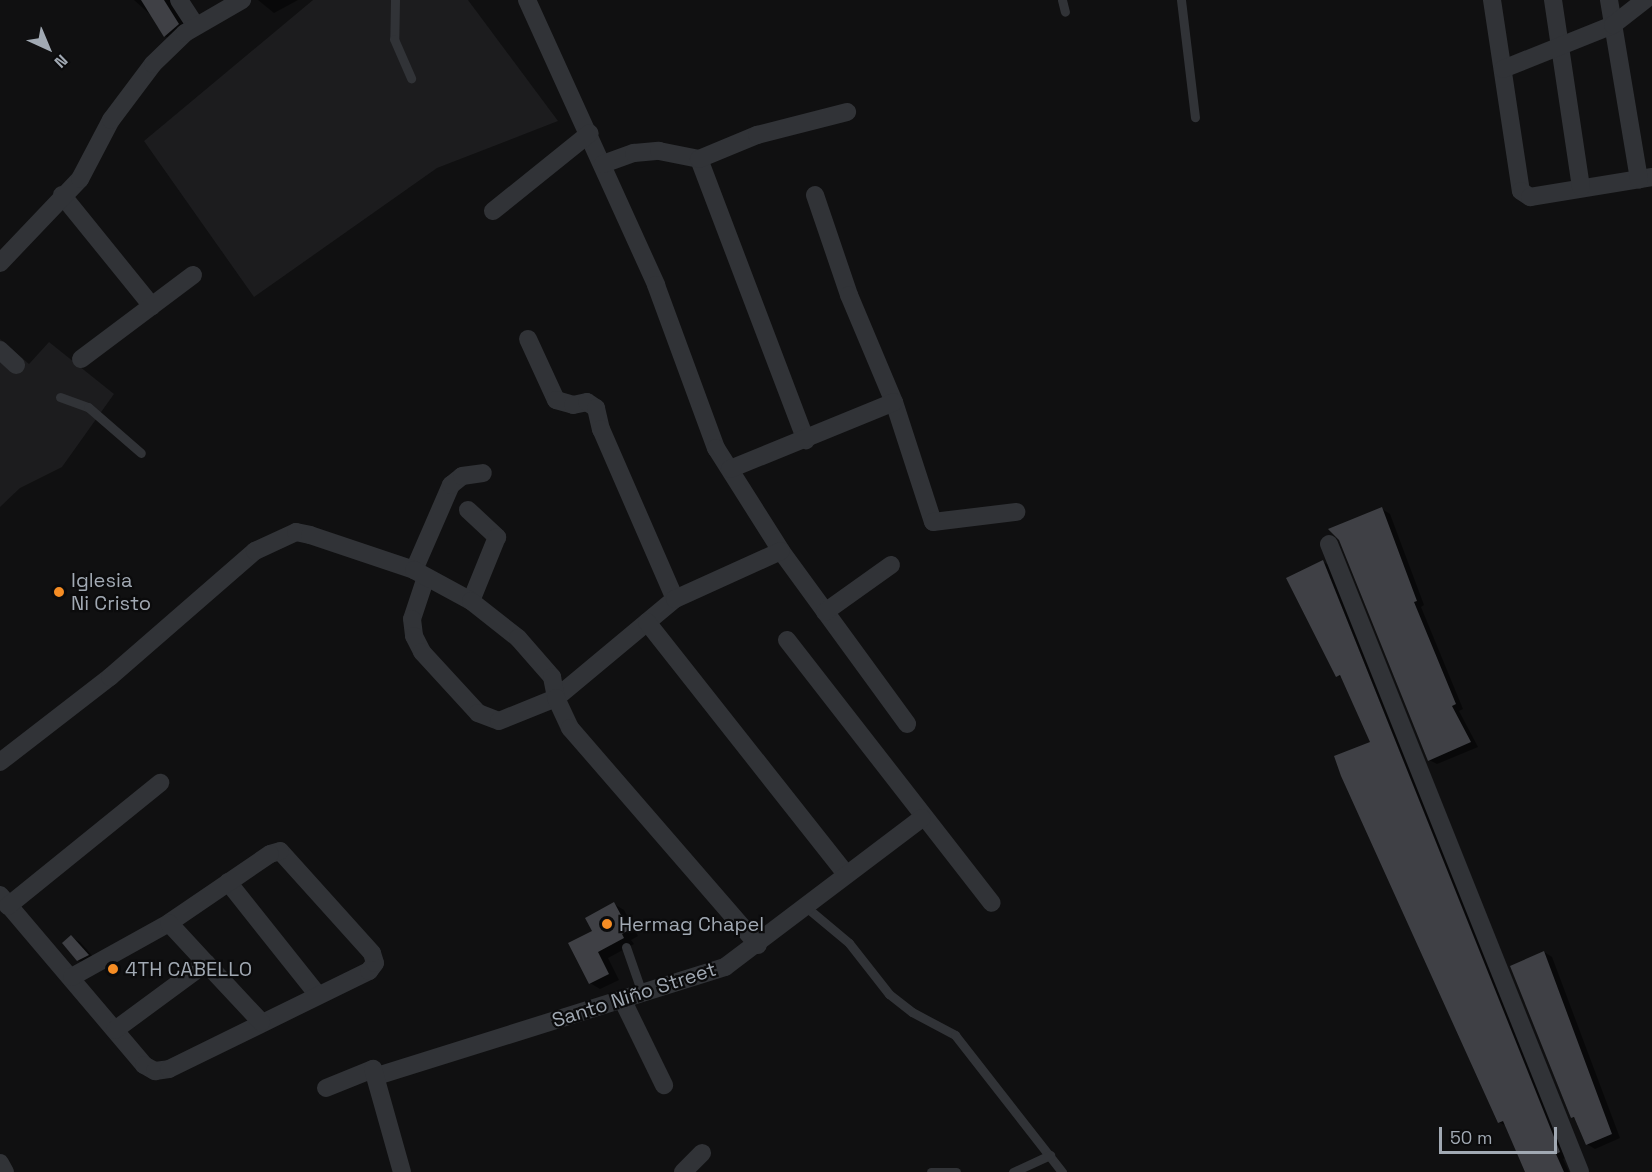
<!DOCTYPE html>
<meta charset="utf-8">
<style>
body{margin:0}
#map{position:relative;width:1652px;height:1172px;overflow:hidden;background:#101011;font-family:"Space Grotesk",sans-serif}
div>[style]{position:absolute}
.built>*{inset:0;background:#1c1c1e}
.shadow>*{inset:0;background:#0007}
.building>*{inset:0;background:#3f4045}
.service>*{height:9px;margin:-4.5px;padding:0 4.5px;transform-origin:4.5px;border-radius:4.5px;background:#313337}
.minor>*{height:18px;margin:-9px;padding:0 9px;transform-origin:9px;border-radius:9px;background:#313337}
.dots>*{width:16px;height:16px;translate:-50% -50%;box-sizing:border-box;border:3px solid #0b0b0c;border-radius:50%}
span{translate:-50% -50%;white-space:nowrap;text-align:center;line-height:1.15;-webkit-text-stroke:4.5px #0b0b0c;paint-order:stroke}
.poi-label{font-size:20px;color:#a1a9b3}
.left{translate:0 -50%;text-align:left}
.street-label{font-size:20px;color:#a1a9b3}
.north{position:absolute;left:18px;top:18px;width:60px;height:60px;-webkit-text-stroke:4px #0b0b0c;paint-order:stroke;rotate:136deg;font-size:16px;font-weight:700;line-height:24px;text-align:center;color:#a1a9b3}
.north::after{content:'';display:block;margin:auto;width:21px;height:27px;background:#a1a9b3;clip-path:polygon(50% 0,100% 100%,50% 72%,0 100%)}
.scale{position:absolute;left:1439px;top:1127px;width:118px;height:27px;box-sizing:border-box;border:3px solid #a1a9b3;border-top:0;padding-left:8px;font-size:18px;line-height:21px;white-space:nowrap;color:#a1a9b3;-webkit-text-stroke:4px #0b0b0c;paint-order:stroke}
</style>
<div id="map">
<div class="built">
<i style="clip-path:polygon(313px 0,468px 0,558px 121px,437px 168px,254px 297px,144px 141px)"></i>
<i style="clip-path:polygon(0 339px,29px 364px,49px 342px,114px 394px,62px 467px,20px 488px,0 507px)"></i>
</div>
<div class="shadow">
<i style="clip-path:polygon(134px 0,177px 0,189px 31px,177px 43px,165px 36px,154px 18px)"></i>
<i style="clip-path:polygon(258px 0,298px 0,274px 13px)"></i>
<i style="clip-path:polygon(1382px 509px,1390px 514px,1424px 605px,1421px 607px,1463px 709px,1459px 711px,1478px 747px,1437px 764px,1429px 760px)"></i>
<i style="clip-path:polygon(1323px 562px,1331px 566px,1567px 1156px,1563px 1159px,1569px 1172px,1528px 1172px,1508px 1127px,1499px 1122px,1372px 743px,1344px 679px,1338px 676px)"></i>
<i style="clip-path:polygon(614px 904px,624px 910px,638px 936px,631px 940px,634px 944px,608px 958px,619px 980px,600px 989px,590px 983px,594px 931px)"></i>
<i style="clip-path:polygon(71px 937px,80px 942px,96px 960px,87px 965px,78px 960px)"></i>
<i style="clip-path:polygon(1544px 952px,1552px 957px,1620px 1138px,1595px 1149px,1587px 1144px,1577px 1120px,1572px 1117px)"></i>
</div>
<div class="building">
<i style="clip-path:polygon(141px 0,164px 0,179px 24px,164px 37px)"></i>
<i style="clip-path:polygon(1382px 507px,1417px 601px,1414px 602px,1456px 704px,1452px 706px,1471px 742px,1428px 761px,1339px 540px,1328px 529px)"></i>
<i style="clip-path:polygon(1323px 560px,1560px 1152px,1556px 1154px,1564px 1172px,1525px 1172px,1503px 1121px,1498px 1123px,1341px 776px,1334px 756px,1370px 742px,1340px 675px,1336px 677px,1286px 578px)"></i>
<i style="clip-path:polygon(614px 902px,629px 930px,622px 934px,624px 938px,598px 952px,609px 974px,589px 984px,568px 943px,592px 931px,585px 918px)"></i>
<i style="clip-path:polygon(71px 935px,89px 955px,77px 961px,62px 943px)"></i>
<i style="clip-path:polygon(1544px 951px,1612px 1134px,1586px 1145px,1574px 1117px,1571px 1118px,1510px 966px)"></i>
</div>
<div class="service">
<i style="left:395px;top:0;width:39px;rotate:91deg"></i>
<i style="left:394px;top:39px;width:43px;rotate:66.4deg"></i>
<i style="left:1062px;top:0;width:12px;rotate:76deg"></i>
<i style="left:1181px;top:0;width:118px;rotate:83.2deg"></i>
<i style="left:60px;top:397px;width:30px;rotate:20deg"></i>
<i style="left:88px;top:407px;width:70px;rotate:41deg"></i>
<i style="left:806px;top:907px;width:56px;rotate:39.9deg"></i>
<i style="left:849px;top:943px;width:65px;rotate:51.9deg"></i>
<i style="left:889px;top:994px;width:29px;rotate:38deg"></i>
<i style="left:912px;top:1012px;width:49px;rotate:28.1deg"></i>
<i style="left:955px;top:1035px;width:174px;rotate:52deg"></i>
<i style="left:626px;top:947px;width:49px;rotate:70.8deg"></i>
<i style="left:931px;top:1172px;width:25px"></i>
<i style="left:1013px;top:1172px;width:41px;rotate:-24.7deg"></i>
</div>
<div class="minor">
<i style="left:179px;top:0;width:31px;rotate:57deg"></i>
<i style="left:527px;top:0;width:313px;rotate:65.6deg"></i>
<i style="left:656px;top:285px;width:174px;rotate:69.8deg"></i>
<i style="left:716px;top:448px;width:122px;rotate:57.7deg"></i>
<i style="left:781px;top:551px;width:214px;rotate:53.9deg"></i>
<i style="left:1492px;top:0;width:193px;rotate:81.4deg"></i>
<i style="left:1521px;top:191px;width:11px;rotate:34deg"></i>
<i style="left:1530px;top:197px;width:124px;rotate:-9.3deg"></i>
<i style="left:1553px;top:0;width:189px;rotate:81.5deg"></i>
<i style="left:1609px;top:0;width:182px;rotate:80.5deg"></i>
<i style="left:1503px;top:69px;width:118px;rotate:-21.8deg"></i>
<i style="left:1613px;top:25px;width:41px;rotate:-38deg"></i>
<i style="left:699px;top:159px;width:301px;rotate:69.2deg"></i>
<i style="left:603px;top:164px;width:33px;rotate:-20deg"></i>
<i style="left:634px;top:153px;width:25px;rotate:-5deg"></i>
<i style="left:659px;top:151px;width:41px;rotate:11.3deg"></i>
<i style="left:699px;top:159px;width:63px;rotate:-22.5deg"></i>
<i style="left:757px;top:135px;width:93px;rotate:-14.3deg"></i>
<i style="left:62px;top:195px;width:143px;rotate:51deg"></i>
<i style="left:815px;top:195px;width:106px;rotate:71.2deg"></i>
<i style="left:849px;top:295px;width:116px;rotate:67.2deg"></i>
<i style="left:894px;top:402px;width:126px;rotate:72deg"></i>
<i style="left:933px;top:522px;width:84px;rotate:-6.9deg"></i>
<i style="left:493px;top:211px;width:124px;rotate:-38.8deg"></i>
<i style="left:0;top:263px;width:116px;rotate:-46.4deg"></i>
<i style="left:80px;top:179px;width:67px;rotate:-62.3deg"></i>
<i style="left:111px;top:120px;width:70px;rotate:-53.1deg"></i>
<i style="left:153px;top:64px;width:45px;rotate:-44.1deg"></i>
<i style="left:185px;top:33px;width:66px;rotate:-30.1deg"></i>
<i style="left:528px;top:339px;width:67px;rotate:65.3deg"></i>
<i style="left:556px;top:400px;width:18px;rotate:16deg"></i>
<i style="left:573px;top:405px;width:14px;rotate:-12deg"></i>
<i style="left:587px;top:402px;width:11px;rotate:34deg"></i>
<i style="left:596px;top:408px;width:22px;rotate:77deg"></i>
<i style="left:601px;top:429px;width:185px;rotate:66.5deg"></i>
<i style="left:0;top:350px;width:22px;rotate:43deg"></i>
<i style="left:81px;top:359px;width:140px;rotate:-36.9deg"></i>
<i style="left:730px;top:469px;width:177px;rotate:-22.2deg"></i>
<i style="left:468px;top:510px;width:40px;rotate:43deg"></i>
<i style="left:497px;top:537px;width:69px;rotate:112.1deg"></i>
<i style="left:1329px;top:544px;width:676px;rotate:68.21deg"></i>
<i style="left:414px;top:570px;width:93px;rotate:-66.5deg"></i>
<i style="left:451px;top:485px;width:14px;rotate:-39deg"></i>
<i style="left:462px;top:476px;width:21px;rotate:-8deg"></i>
<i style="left:426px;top:577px;width:44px;rotate:108.4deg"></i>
<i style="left:412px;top:619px;width:17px;rotate:83deg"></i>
<i style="left:414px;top:636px;width:18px;rotate:63deg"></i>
<i style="left:422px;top:652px;width:83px;rotate:47.4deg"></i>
<i style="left:478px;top:713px;width:22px;rotate:21deg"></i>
<i style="left:499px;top:721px;width:61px;rotate:-22deg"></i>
<i style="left:556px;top:698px;width:155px;rotate:-39.8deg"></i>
<i style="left:675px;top:599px;width:116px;rotate:-24.4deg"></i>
<i style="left:825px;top:612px;width:81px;rotate:-35.5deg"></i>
<i style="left:647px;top:622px;width:321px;rotate:51.7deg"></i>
<i style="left:787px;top:640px;width:333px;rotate:52.1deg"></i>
<i style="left:0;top:762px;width:139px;rotate:-37.7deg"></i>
<i style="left:110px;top:677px;width:192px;rotate:-41deg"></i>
<i style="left:255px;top:551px;width:45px;rotate:-24.9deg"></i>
<i style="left:296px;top:532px;width:14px;rotate:12deg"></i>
<i style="left:310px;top:535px;width:110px;rotate:18.6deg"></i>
<i style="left:414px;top:570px;width:65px;rotate:28.5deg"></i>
<i style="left:471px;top:601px;width:60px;rotate:38.2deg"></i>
<i style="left:518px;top:638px;width:52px;rotate:48.9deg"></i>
<i style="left:552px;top:677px;width:21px;rotate:79deg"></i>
<i style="left:556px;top:698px;width:33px;rotate:65deg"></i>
<i style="left:570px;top:728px;width:287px;rotate:49.1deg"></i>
<i style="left:228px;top:882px;width:143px;rotate:51.5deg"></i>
<i style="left:0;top:895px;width:223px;rotate:49.7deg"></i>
<i style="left:144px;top:1065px;width:13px;rotate:29deg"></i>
<i style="left:155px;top:1071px;width:14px;rotate:-8deg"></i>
<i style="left:169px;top:1069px;width:223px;rotate:-26.1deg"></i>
<i style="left:369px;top:971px;width:10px;rotate:-53deg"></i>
<i style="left:375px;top:963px;width:10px;rotate:-107deg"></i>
<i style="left:372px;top:953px;width:137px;rotate:-132deg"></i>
<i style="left:280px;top:851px;width:10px;rotate:163deg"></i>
<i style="left:270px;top:854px;width:122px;rotate:145.7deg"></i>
<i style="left:169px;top:923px;width:111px;rotate:150.9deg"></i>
<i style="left:8px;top:906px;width:196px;rotate:-39deg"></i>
<i style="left:206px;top:963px;width:81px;rotate:47deg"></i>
<i style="left:622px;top:999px;width:96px;rotate:64deg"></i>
<i style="left:115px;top:1030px;width:113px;rotate:-36.4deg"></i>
<i style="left:206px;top:963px;width:54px;rotate:-132.8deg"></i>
<i style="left:377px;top:1076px;width:365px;rotate:-17.4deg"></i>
<i style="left:725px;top:967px;width:247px;rotate:-37.1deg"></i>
<i style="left:326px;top:1088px;width:51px;rotate:-22deg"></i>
<i style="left:373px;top:1069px;width:107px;rotate:74.3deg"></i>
<i style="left:0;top:1163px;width:10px;rotate:61deg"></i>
<i style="left:683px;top:1172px;width:27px;rotate:-45deg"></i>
</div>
<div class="dots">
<i style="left:59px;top:592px;background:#f68d24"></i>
<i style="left:607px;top:924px;background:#f68d24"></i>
<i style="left:113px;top:969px;background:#f68d24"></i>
</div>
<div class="poi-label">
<span class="left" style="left:71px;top:592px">Iglesia<br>Ni Cristo</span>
<span class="left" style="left:619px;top:924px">Hermag Chapel</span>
<span class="left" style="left:125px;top:969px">4TH CABELLO</span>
</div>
<div class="street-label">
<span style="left:634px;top:995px;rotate:-18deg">Santo Niño Street</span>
</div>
<div class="north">N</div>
<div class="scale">50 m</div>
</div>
